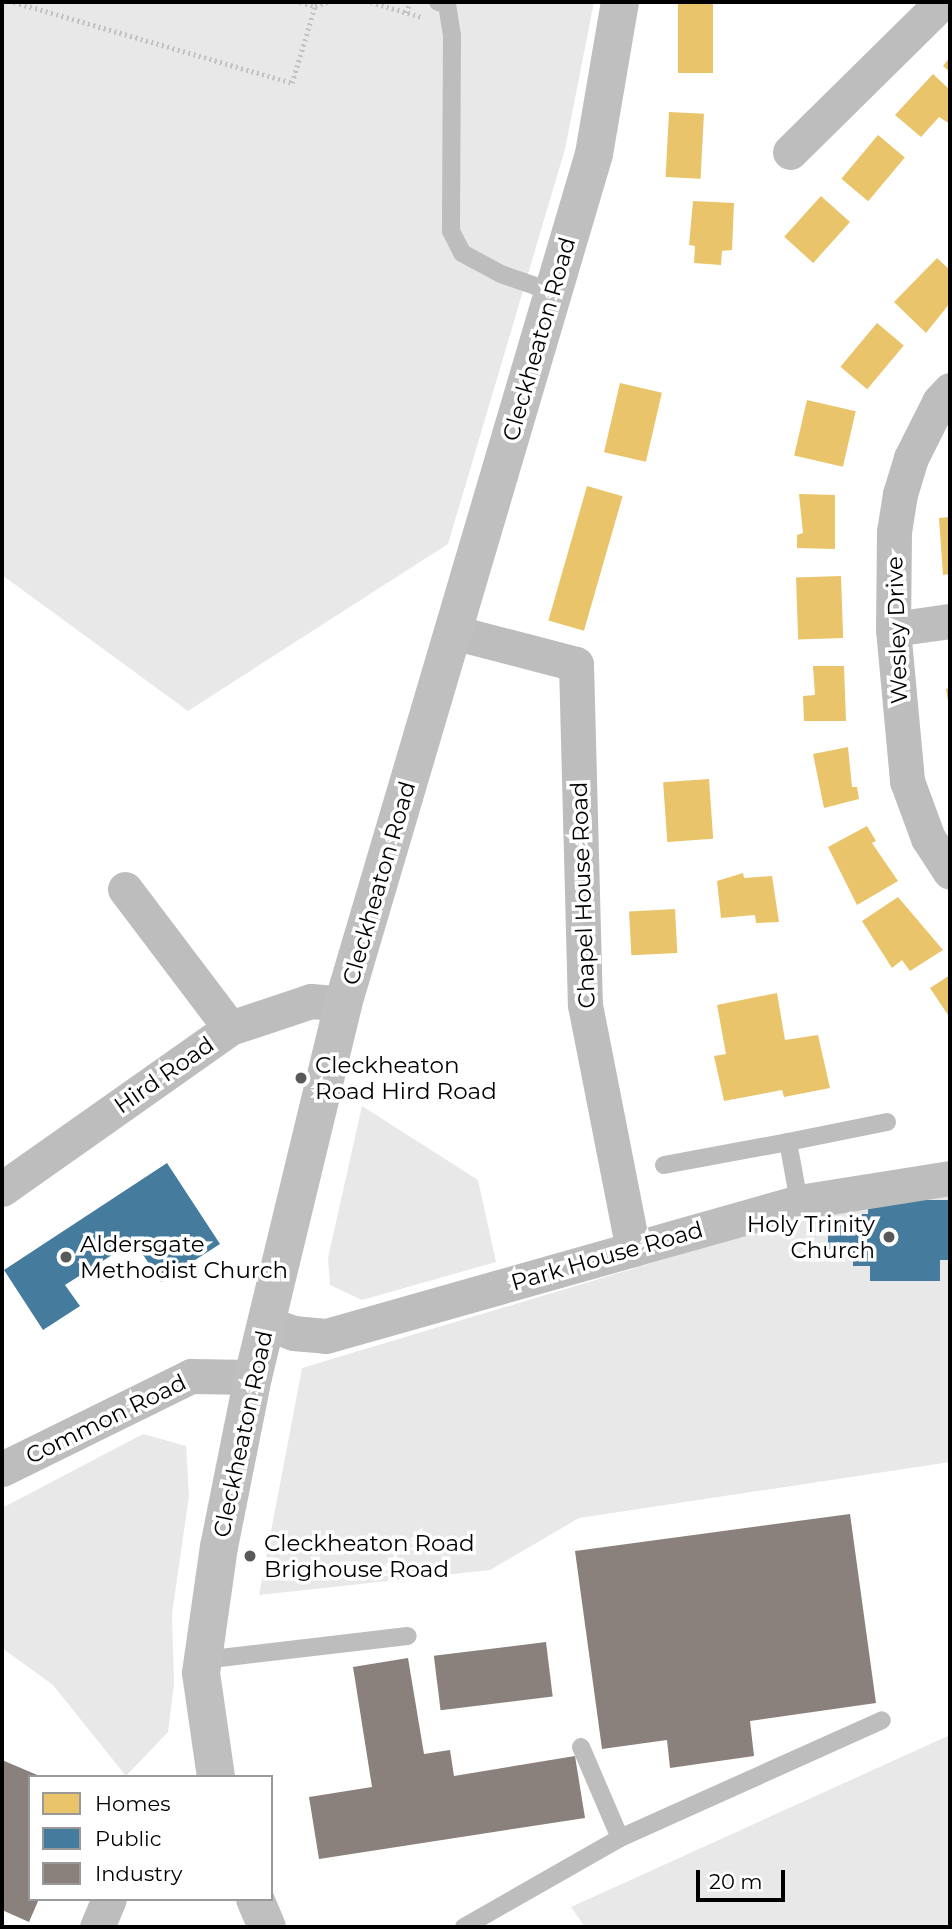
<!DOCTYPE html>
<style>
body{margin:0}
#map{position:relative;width:952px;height:1929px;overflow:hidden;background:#fff;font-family:Montserrat,sans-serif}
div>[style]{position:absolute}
.green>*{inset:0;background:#e8e8e8}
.homes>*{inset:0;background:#e9c46a;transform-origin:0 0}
.public>*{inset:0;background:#457b9d}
.industry>*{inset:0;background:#8a817c;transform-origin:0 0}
.path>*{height:4.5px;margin-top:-2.25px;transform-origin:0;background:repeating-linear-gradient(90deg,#c2c2c2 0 2px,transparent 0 5.5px)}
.lane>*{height:18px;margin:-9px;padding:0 9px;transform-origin:9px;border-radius:9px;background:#bdbdbd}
.street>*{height:35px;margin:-17.5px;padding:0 17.5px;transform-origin:17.5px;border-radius:17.5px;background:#bdbdbd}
.secondary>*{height:38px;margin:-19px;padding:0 19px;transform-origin:19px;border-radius:19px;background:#bfbfbf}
.dots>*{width:19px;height:19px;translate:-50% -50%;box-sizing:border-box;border:4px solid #fff;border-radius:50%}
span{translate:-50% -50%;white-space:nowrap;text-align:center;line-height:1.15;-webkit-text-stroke:7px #fff;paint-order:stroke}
.street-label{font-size:23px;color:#000}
.poi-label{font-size:23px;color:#000}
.left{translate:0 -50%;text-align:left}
.right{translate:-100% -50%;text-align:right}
.frame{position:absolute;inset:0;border:4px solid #000;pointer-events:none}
.legend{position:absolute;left:28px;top:1775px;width:245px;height:126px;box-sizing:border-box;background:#fff;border:2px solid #999;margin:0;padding:9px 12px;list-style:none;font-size:21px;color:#000}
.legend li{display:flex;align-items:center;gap:14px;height:35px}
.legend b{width:35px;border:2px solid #999}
.scale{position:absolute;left:696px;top:1870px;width:89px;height:32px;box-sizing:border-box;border:4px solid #000;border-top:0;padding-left:9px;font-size:21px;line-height:24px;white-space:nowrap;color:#000;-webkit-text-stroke:5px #fff;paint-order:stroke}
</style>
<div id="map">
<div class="green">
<i style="clip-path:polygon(2px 2px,594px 2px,565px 149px,448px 544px,188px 711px,2px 575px)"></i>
<i style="clip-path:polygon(362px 1106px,478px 1180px,496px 1262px,362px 1300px,330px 1285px,328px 1258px)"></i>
<i style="clip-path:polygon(950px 1191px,950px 1462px,579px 1518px,490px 1570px,259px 1595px,302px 1368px,812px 1215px)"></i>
<i style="clip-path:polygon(143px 1434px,186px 1446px,189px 1496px,172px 1614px,174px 1684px,168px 1732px,126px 1776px,53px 1685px,2px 1648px,2px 1508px)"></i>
<i style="clip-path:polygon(950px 1735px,950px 1927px,585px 1927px,571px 1907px)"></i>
</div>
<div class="homes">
<i style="left:678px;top:2px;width:35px;height:71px"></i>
<i style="clip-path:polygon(950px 57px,950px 72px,943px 66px)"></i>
<i style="clip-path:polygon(933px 74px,950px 90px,950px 124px,939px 117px,921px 137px,895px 115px)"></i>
<i style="left:669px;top:112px;width:35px;height:65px;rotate:3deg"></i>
<i style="left:878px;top:135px;width:35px;height:57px;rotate:40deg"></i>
<i style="left:821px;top:196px;width:39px;height:55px;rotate:42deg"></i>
<i style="clip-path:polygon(693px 201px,734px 203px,732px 250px,722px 251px,721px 265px,694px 263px,695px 246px,689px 245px)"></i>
<i style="clip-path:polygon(937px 258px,950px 270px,950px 303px,926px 333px,894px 302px)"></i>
<i style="left:877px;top:323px;width:35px;height:57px;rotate:40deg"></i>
<i style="left:620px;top:383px;width:43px;height:71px;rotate:13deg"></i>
<i style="left:807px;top:400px;width:50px;height:57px;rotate:13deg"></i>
<i style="left:587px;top:486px;width:37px;height:140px;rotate:16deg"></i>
<i style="clip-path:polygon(799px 494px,835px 495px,835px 549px,797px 548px,797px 535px,803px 533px)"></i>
<i style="clip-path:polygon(950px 517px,950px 574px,943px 575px,939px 518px)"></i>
<i style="left:841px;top:576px;width:62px;height:45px;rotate:88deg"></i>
<i style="clip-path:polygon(813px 666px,844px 666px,846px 721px,804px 721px,803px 696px,815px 695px)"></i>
<i style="clip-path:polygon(950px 688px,950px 707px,949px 707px,946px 689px)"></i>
<i style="clip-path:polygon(848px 747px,852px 787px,857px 787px,859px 799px,824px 808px,813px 754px)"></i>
<i style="left:709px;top:779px;width:60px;height:46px;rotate:86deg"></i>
<i style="clip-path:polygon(867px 826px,876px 841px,872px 843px,898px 881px,857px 905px,828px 847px)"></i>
<i style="clip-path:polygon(743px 873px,744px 878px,772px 876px,779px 922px,756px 923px,755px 915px,721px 918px,717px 881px)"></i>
<i style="clip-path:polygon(898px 897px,943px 950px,910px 971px,902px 960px,892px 968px,862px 921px)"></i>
<i style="left:675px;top:909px;width:44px;height:46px;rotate:87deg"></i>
<i style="clip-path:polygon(950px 975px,950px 1018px,930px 988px)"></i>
<i style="clip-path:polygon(777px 993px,785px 1040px,818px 1035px,830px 1088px,784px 1097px,782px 1090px,724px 1101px,714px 1056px,726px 1054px,717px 1005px)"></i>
</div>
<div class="public">
<i style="clip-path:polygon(167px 1163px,220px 1244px,161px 1282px,134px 1241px,65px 1285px,80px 1306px,43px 1330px,4px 1270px)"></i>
<i style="clip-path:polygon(868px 1200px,950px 1200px,950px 1260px,940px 1260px,940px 1281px,870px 1281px,870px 1266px,853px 1266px,853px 1249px,828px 1249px,828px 1225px,853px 1225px,853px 1214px,868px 1214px)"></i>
</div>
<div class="industry">
<i style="clip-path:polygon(850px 1514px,876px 1703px,750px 1721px,754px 1756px,670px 1768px,667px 1740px,602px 1749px,575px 1551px)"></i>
<i style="left:546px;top:1642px;width:55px;height:113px;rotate:83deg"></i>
<i style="clip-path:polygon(408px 1658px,424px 1754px,450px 1750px,454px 1776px,575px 1756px,585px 1818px,319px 1859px,309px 1797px,372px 1787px,353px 1667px)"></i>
<i style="clip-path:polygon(2px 1760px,42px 1777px,30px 1777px,30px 1899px,39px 1899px,29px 1922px,2px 1910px)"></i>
</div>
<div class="path">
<i style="left:14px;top:2px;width:290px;rotate:16.2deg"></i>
<i style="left:292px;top:83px;width:80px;rotate:-73.4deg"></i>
<i style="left:315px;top:6px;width:13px;rotate:-18deg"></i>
<i style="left:300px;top:2px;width:16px;rotate:15deg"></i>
<i style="left:371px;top:2px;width:52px;rotate:16.7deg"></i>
<i style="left:406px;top:13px;width:12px;rotate:-70deg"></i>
</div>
<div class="lane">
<i style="left:438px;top:2px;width:9px;rotate:13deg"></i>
<i style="left:447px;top:4px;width:32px;rotate:81deg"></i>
<i style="left:452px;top:36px;width:195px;rotate:90.3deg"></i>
<i style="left:451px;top:231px;width:25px;rotate:63deg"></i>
<i style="left:462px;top:253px;width:44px;rotate:28.3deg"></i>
<i style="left:501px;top:274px;width:55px;rotate:19.1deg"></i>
<i style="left:788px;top:1142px;width:101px;rotate:-11.4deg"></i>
<i style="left:664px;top:1165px;width:126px;rotate:-10.5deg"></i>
<i style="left:788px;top:1142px;width:61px;rotate:79.6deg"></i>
<i style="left:203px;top:1660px;width:206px;rotate:-6.7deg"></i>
<i style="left:620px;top:1838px;width:287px;rotate:-24.2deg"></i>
<i style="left:464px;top:1927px;width:180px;rotate:-29.7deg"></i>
<i style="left:620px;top:1838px;width:99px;rotate:-113.2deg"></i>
</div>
<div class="street">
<i style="left:790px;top:152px;width:214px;rotate:-44.6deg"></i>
<i style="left:950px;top:390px;width:16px;rotate:133deg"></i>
<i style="left:939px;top:402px;width:63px;rotate:116.6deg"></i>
<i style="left:911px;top:458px;width:38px;rotate:107deg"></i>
<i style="left:900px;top:494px;width:38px;rotate:99deg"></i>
<i style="left:894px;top:532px;width:97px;rotate:90.6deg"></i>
<i style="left:893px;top:629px;width:153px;rotate:84.7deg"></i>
<i style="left:907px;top:781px;width:61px;rotate:69.8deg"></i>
<i style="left:928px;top:838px;width:40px;rotate:57.1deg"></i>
<i style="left:893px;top:629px;width:58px;rotate:-8deg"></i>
<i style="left:453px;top:632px;width:127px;rotate:14.6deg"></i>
<i style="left:576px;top:664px;width:341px;rotate:88.5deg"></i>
<i style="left:585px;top:1005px;width:249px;rotate:78.9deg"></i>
<i style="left:125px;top:889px;width:174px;rotate:52.9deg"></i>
<i style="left:2px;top:1189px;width:279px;rotate:-35.2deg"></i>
<i style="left:230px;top:1028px;width:85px;rotate:-18.4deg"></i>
<i style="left:311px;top:1001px;width:32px;rotate:5deg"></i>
<i style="left:266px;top:1323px;width:29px;rotate:20deg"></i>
<i style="left:293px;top:1333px;width:33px;rotate:5deg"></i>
<i style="left:326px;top:1336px;width:492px;rotate:-15.8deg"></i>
<i style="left:799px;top:1202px;width:153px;rotate:-9deg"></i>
<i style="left:2px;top:1469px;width:211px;rotate:-26.2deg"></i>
<i style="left:191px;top:1376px;width:62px;rotate:0.9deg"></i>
<i style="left:97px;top:1927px;width:30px;rotate:-67deg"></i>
</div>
<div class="secondary">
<i style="left:216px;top:1777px;width:105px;rotate:-98.2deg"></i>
<i style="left:201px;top:1673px;width:127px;rotate:-81.9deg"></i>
<i style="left:219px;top:1547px;width:173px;rotate:-78.7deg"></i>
<i style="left:253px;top:1377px;width:384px;rotate:-76.4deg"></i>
<i style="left:343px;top:1004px;width:886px;rotate:-73.55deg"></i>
<i style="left:594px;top:154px;width:154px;rotate:-80.3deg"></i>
<i style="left:255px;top:1899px;width:30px;rotate:67deg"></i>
</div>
<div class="dots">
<i style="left:301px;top:1078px;background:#595959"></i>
<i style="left:889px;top:1237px;background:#595959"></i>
<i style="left:66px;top:1257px;background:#595959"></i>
<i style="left:250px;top:1556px;background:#595959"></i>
</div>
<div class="street-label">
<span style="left:539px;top:339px;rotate:-74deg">Cleckheaton Road</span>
<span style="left:897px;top:630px;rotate:-92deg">Wesley Drive</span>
<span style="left:379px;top:883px;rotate:-74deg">Cleckheaton Road</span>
<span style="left:583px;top:895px;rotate:-92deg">Chapel House Road</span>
<span style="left:164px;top:1075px;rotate:-35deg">Hird Road</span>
<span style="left:607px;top:1256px;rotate:-16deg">Park House Road</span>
<span style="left:106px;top:1419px;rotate:-26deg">Common Road</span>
<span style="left:243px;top:1434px;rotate:-78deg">Cleckheaton Road</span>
</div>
<div class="poi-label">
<span class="left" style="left:315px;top:1078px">Cleckheaton<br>Road Hird Road</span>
<span class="right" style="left:875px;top:1237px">Holy Trinity<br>Church</span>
<span class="left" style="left:80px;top:1257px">Aldersgate<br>Methodist Church</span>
<span class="left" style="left:264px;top:1556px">Cleckheaton Road<br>Brighouse Road</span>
</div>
<div class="frame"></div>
<ul class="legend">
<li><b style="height:19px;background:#e9c46a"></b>Homes</li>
<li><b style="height:19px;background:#457b9d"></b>Public</li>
<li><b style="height:19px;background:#8a817c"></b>Industry</li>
</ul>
<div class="scale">20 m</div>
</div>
